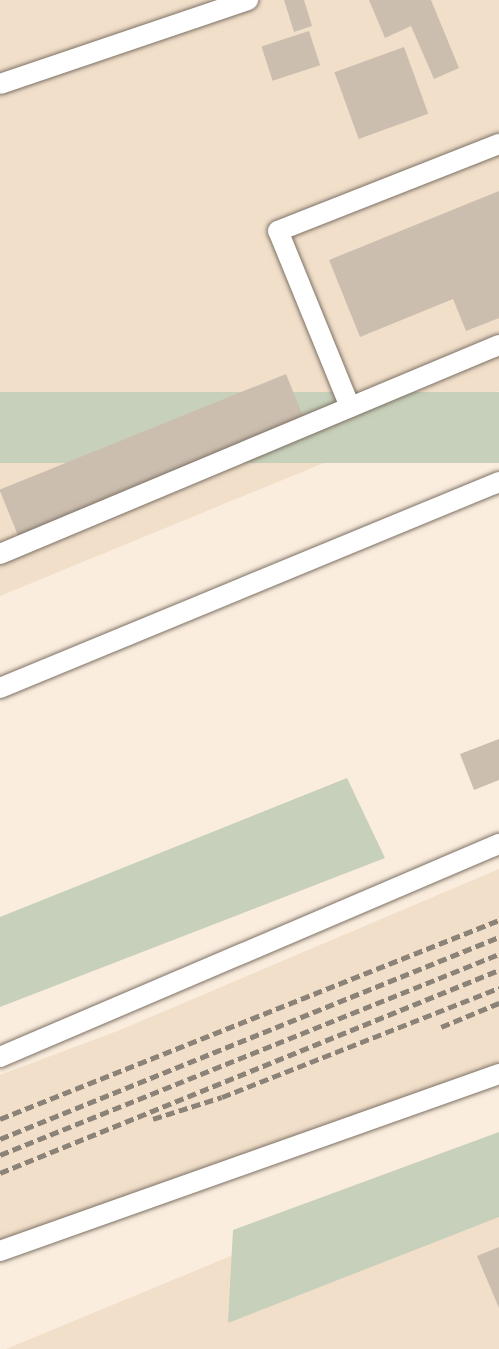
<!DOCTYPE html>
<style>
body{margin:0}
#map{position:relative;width:499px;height:1349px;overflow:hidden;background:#faedde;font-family:Arial,sans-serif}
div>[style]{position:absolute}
.built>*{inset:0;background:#f1dfca}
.green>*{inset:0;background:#c7d0ba;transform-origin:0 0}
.building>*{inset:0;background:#cbbeaf;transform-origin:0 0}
.roads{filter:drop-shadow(0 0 2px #7d7164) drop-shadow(0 0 2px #7d7164)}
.minor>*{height:20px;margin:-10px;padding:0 10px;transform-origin:10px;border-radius:10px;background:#fff}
.rail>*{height:4.5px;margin-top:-2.25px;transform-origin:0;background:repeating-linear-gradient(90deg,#8b8278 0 9px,transparent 0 13.5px)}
span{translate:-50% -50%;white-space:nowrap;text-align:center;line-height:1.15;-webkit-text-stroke:5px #fffcf9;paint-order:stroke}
</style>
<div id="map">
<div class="built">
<i style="clip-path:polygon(0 0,499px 0,499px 391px,0 596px)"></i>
<i style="clip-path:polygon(499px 869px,499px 1075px,0 1244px,0 1075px,120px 1030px)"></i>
<i style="clip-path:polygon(499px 1145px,499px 1349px,6px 1349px)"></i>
</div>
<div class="green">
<i style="left:499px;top:392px;width:71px;height:539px;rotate:90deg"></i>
<i style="clip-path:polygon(347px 778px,385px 858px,0 1007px,0 917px)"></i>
<i style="clip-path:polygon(499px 1132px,499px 1217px,228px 1323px,233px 1230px)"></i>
</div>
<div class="building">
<i style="clip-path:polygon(284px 0,304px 0,312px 26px,294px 32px)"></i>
<i style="clip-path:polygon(369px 0,431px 0,459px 68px,434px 79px,411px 26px,385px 38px)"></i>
<i style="left:309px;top:31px;width:36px;height:50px;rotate:72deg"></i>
<i style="left:404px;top:47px;width:71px;height:74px;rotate:70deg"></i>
<i style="clip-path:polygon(499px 191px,499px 318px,466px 331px,453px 299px,360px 337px,329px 260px)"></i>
<i style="left:286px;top:374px;width:52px;height:309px;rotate:68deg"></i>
<i style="clip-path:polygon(499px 739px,499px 780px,474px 790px,460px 754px)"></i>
<i style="clip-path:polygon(499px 1247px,499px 1308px,477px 1256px)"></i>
</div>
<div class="roads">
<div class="minor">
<i style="left:0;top:84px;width:262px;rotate:-18.7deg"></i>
<i style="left:350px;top:407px;width:190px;rotate:-112.2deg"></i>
<i style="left:278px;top:231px;width:238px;rotate:-21.5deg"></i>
<i style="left:0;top:554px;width:541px;rotate:-22.73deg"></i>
<i style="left:0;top:688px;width:540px;rotate:-22.43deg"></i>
<i style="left:0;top:1057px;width:543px;rotate:-23.12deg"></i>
<i style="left:0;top:1251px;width:529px;rotate:-19.53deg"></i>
</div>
</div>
<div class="rail">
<i style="left:441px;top:1027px;width:63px;rotate:-22.5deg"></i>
<i style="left:0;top:1119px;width:537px;rotate:-21.74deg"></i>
<i style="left:153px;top:1119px;width:72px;rotate:-17.7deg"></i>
<i style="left:222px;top:1097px;width:298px;rotate:-21.5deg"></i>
<i style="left:0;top:1139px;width:538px;rotate:-22.04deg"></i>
<i style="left:0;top:1155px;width:538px;rotate:-21.94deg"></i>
<i style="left:0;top:1173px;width:539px;rotate:-22.14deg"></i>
</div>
</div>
